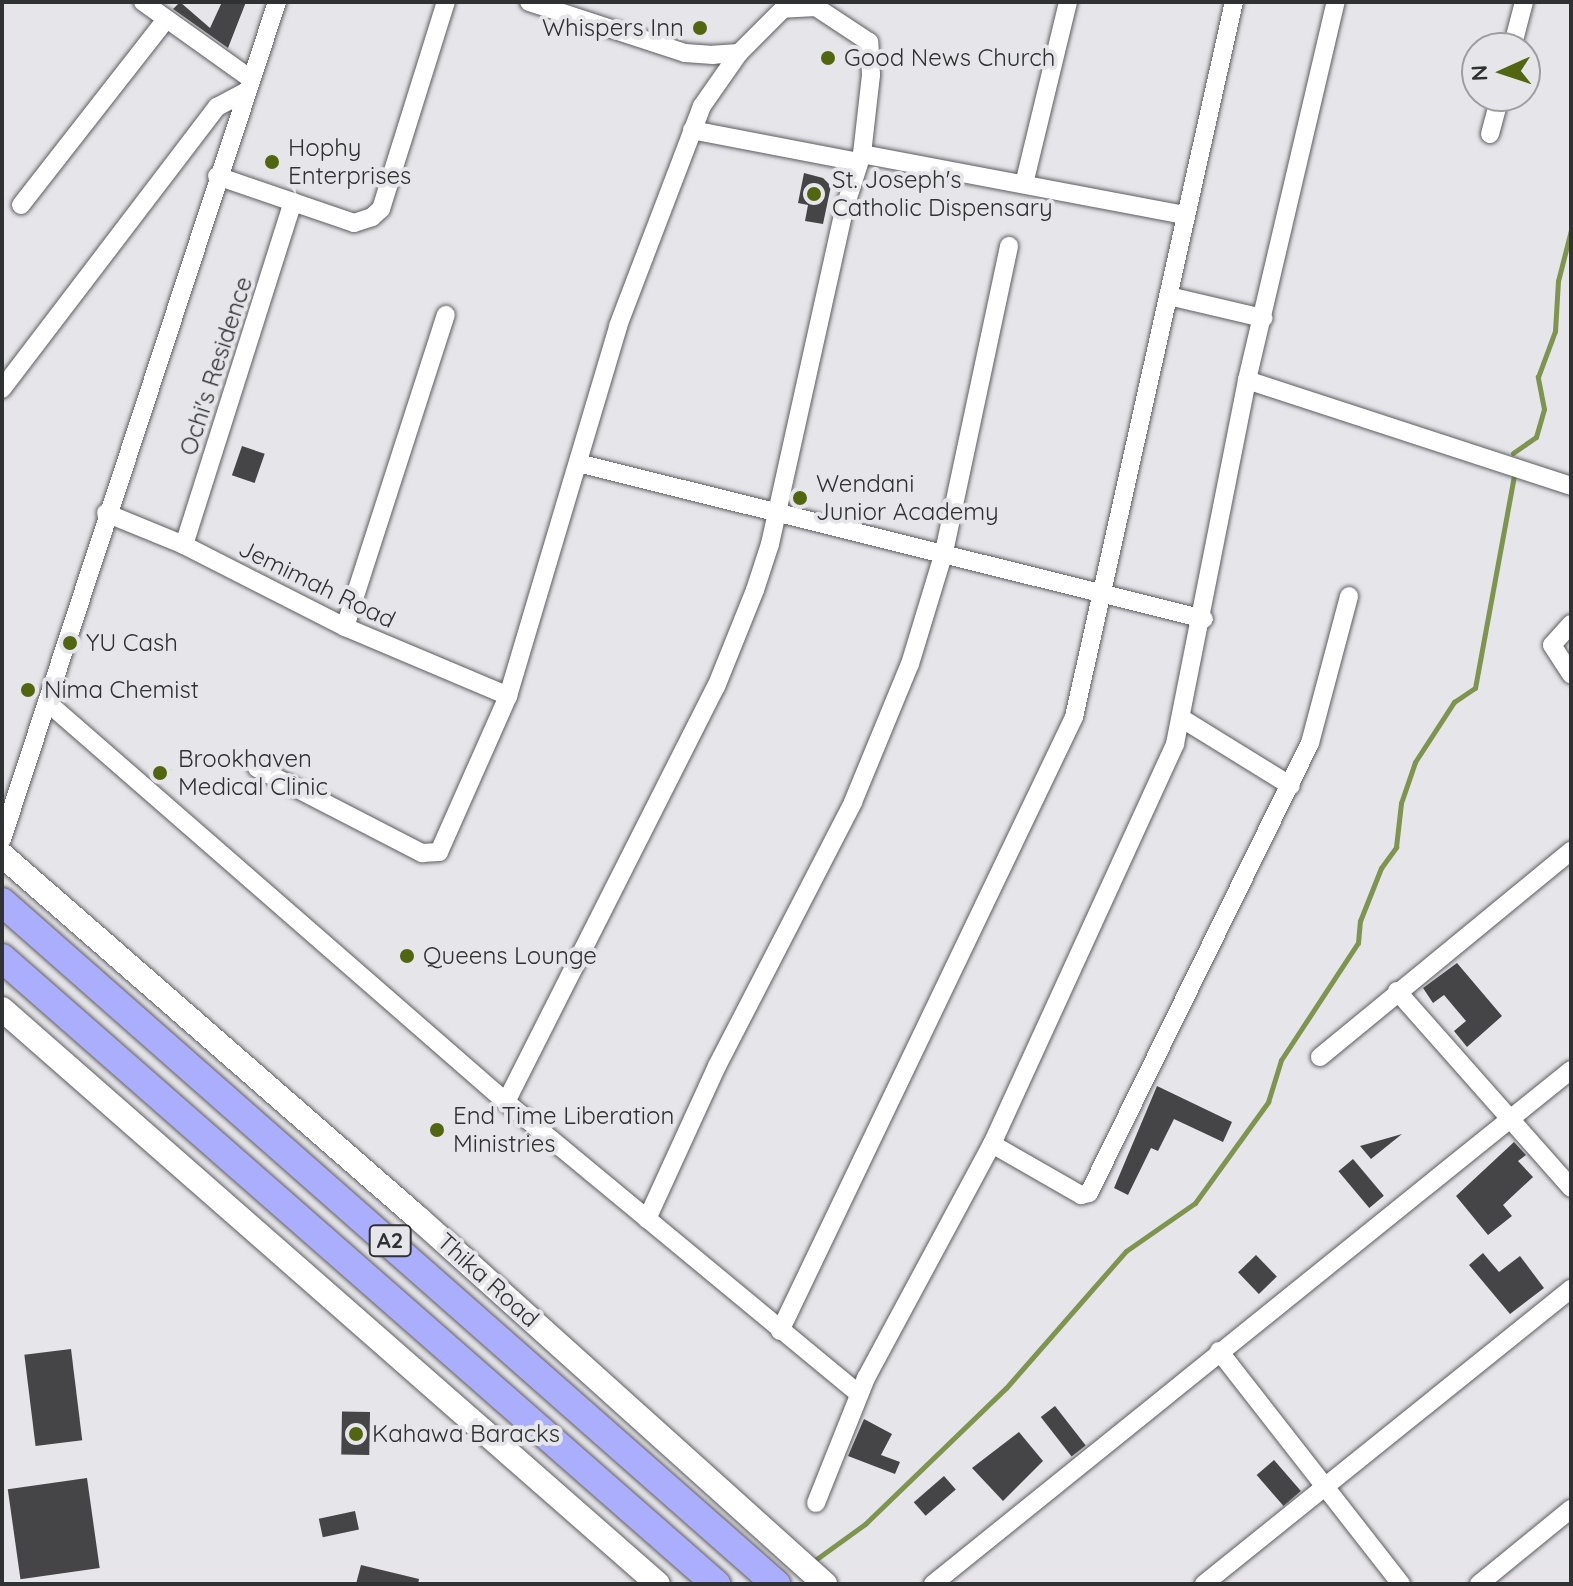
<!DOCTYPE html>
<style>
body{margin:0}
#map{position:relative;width:1573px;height:1586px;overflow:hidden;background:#e6e6ea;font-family:Quicksand,sans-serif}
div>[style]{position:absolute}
.stream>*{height:5px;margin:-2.5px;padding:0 2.5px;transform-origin:2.5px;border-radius:2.5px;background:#7f944e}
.building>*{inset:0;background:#454548;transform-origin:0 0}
.roads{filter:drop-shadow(0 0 2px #5d5d61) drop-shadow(0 0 2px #5d5d61)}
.minor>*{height:18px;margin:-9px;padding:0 9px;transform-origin:9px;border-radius:9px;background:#fff}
.secondary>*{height:24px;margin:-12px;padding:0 12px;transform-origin:12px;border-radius:12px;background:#fff}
.trunk>*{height:28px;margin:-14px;padding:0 14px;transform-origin:14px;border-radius:14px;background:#aaaefc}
.dots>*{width:22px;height:22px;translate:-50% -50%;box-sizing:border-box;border:4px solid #e6e6ea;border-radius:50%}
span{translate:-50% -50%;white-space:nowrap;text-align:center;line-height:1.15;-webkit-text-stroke:8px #e6e6ea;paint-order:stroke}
.shield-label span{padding:2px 6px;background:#e6e6ea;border:2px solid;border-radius:6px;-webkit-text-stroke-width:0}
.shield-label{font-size:22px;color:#303132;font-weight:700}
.poi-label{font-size:24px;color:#303132}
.right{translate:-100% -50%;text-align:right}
.left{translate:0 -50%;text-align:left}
.street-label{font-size:24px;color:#303132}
.frame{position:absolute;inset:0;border:4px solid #303132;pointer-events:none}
.north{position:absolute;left:1461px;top:32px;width:80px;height:80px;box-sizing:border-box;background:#e6e6ea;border:2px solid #9d9ea0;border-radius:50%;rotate:267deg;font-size:22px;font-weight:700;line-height:32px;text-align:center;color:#303132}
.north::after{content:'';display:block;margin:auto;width:28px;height:36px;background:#526612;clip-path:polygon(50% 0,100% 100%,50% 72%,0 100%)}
</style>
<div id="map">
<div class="stream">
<i style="left:1513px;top:453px;width:28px;rotate:-35deg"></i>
<i style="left:1536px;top:437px;width:29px;rotate:-74deg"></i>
<i style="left:1544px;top:409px;width:33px;rotate:-101deg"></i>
<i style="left:1538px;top:377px;width:49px;rotate:-69.7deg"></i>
<i style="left:1555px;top:331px;width:50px;rotate:-86.6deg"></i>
<i style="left:1558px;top:281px;width:53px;rotate:-75.7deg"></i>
<i style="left:811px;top:1563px;width:67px;rotate:-35.8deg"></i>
<i style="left:865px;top:1524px;width:196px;rotate:-44deg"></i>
<i style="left:1006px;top:1388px;width:182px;rotate:-48.8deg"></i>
<i style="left:1126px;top:1251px;width:84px;rotate:-34.8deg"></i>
<i style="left:1195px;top:1203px;width:125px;rotate:-54.1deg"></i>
<i style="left:1268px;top:1102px;width:44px;rotate:-72.8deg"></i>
<i style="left:1281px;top:1060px;width:140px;rotate:-56.7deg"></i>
<i style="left:1358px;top:943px;width:22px;rotate:-85deg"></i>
<i style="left:1360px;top:921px;width:57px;rotate:-68.4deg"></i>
<i style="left:1381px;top:868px;width:26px;rotate:-54deg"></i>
<i style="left:1396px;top:847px;width:44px;rotate:-83.5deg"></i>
<i style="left:1401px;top:803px;width:43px;rotate:-71.1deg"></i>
<i style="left:1415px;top:762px;width:72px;rotate:-57deg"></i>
<i style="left:1454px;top:702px;width:25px;rotate:-34deg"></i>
<i style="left:1475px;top:688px;width:217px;rotate:-79.6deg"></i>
</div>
<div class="building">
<i style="clip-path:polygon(180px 2px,210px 28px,222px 2px,246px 2px,228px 48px,173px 9px)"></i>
<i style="clip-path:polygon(804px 173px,823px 178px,831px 186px,823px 224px,805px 221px,808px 205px,798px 203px)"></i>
<i style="left:242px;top:446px;width:24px;height:31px;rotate:19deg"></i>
<i style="left:159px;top:762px;width:14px;height:17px;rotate:34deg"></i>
<i style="clip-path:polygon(1457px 963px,1502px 1016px,1467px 1047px,1454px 1031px,1466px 1021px,1444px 995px,1433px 1003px,1423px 988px)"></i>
<i style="clip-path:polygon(1157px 1086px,1232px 1122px,1223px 1142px,1174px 1119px,1158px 1151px,1151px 1148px,1128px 1195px,1114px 1188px)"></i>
<i style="clip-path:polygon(1402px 1134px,1371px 1159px,1360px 1146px)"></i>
<i style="clip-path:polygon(1514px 1142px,1526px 1155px,1518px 1161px,1533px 1177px,1503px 1205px,1512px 1216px,1488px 1235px,1456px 1196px)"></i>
<i style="left:1353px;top:1159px;width:48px;height:19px;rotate:50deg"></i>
<i style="clip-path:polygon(1483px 1253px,1499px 1272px,1520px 1256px,1544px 1288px,1510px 1314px,1469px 1265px)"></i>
<i style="left:1256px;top:1255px;width:30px;height:25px;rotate:46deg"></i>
<i style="left:71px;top:1349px;width:92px;height:47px;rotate:83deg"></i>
<i style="left:1055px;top:1406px;width:50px;height:18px;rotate:52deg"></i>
<i style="left:370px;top:1412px;width:43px;height:28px;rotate:91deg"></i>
<i style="clip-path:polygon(864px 1419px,892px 1434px,881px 1455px,900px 1462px,895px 1474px,848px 1456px)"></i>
<i style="clip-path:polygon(1019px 1432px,1043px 1461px,1003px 1501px,972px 1468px)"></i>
<i style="left:1274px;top:1460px;width:41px;height:23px;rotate:49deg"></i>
<i style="left:944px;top:1476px;width:18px;height:40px;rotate:49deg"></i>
<i style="left:87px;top:1478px;width:91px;height:80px;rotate:82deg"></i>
<i style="left:355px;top:1511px;width:19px;height:37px;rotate:78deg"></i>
<i style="clip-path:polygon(361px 1565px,419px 1579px,418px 1584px,356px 1584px)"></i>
</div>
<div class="roads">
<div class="minor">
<i style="left:143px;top:2px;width:133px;rotate:35.5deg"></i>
<i style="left:1512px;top:48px;width:48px;rotate:-75.4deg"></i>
<i style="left:692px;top:130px;width:169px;rotate:10.9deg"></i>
<i style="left:1490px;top:134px;width:39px;rotate:-75deg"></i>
<i style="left:862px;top:154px;width:328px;rotate:10.7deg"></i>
<i style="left:217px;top:176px;width:145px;rotate:18.9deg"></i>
<i style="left:354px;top:223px;width:19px;rotate:-18deg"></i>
<i style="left:372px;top:217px;width:12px;rotate:-42deg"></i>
<i style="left:381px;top:209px;width:217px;rotate:-72.6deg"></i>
<i style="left:1024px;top:184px;width:187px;rotate:-76.4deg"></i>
<i style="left:21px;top:205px;width:234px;rotate:-52deg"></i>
<i style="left:1169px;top:296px;width:97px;rotate:13.2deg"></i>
<i style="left:1247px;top:380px;width:341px;rotate:18.1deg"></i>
<i style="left:2px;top:389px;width:355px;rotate:-52.7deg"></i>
<i style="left:217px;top:107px;width:34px;rotate:-28deg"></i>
<i style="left:578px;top:463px;width:645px;rotate:13.99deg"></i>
<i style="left:106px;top:513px;width:84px;rotate:22.3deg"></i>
<i style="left:184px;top:545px;width:181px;rotate:27deg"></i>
<i style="left:345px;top:627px;width:177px;rotate:22.9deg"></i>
<i style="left:184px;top:545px;width:360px;rotate:-72.4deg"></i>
<i style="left:1571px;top:624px;width:28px;rotate:132deg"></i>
<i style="left:1552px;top:645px;width:35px;rotate:57deg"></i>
<i style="left:345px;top:627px;width:328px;rotate:-72.1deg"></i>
<i style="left:47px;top:702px;width:609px;rotate:41.07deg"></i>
<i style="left:506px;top:1102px;width:458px;rotate:39.6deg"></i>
<i style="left:1181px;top:718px;width:129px;rotate:31.7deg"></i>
<i style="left:257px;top:768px;width:186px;rotate:27.3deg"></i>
<i style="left:422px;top:853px;width:17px;rotate:-3deg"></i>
<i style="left:439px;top:852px;width:171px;rotate:-66.1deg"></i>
<i style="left:508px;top:696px;width:386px;rotate:-73.4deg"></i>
<i style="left:618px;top:326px;width:235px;rotate:-69.1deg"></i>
<i style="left:702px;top:106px;width:65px;rotate:-55.1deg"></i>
<i style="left:2px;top:839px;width:881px;rotate:-71.81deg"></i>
<i style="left:1397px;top:991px;width:263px;rotate:48.5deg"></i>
<i style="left:1320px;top:1057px;width:325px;rotate:-39.4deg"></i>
<i style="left:506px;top:1102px;width:465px;rotate:-63.2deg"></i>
<i style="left:716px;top:687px;width:105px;rotate:-68.1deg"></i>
<i style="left:755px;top:590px;width:48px;rotate:-71.9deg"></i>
<i style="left:770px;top:544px;width:345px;rotate:-77.5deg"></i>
<i style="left:845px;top:207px;width:56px;rotate:-72.2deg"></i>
<i style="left:862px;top:154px;width:80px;rotate:-83.5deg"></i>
<i style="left:871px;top:75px;width:33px;rotate:-93deg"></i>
<i style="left:869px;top:42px;width:64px;rotate:-146.6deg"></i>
<i style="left:816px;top:7px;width:33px;rotate:177deg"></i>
<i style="left:783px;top:9px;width:62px;rotate:135deg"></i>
<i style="left:739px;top:53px;width:26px;rotate:176deg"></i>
<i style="left:713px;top:55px;width:28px;rotate:-176deg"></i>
<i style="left:685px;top:53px;width:164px;rotate:-161.9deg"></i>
<i style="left:992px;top:1144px;width:103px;rotate:29.8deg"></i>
<i style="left:1081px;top:1195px;width:8px;rotate:-14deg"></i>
<i style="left:1089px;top:1193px;width:501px;rotate:-63.84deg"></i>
<i style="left:1310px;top:743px;width:152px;rotate:-75.1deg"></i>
<i style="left:647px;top:1219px;width:168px;rotate:-65.4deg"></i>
<i style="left:717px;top:1066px;width:297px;rotate:-62.7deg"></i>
<i style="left:853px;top:802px;width:149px;rotate:-67.6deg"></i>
<i style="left:910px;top:664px;width:117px;rotate:-73.1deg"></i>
<i style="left:944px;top:552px;width:313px;rotate:-78deg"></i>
<i style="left:780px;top:1331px;width:681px;rotate:-64.41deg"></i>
<i style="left:1074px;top:717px;width:733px;rotate:-77.39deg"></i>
<i style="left:1219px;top:1351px;width:296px;rotate:52deg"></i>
<i style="left:816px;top:1503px;width:135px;rotate:-68.2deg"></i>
<i style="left:866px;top:1378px;width:266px;rotate:-61.7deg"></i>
<i style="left:992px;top:1144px;width:440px;rotate:-65.4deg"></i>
<i style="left:1175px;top:744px;width:371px;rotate:-78.8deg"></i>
<i style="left:1247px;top:380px;width:388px;rotate:-76.8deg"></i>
<i style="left:933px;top:1584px;width:819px;rotate:-38.86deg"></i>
<i style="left:1204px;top:1584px;width:471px;rotate:-38.8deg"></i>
<i style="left:1479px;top:1584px;width:119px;rotate:-39.2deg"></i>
</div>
<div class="secondary">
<i style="left:2px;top:855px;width:551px;rotate:41.1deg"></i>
<i style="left:417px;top:1217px;width:549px;rotate:41.97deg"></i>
<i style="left:2px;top:1009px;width:872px;rotate:41.24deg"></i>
</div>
<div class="trunk">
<i style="left:2px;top:902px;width:1032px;rotate:41.38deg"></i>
<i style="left:2px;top:958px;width:950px;rotate:41.24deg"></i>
</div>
</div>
<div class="dots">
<i style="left:700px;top:28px;background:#526612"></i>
<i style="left:828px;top:58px;background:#526612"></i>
<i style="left:272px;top:162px;background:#526612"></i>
<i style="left:814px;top:194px;background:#526612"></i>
<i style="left:800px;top:498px;background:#526612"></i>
<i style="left:70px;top:643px;background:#526612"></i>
<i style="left:28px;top:690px;background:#526612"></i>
<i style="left:160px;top:773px;background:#526612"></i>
<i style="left:407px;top:956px;background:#526612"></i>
<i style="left:437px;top:1130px;background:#526612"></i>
<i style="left:356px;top:1434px;background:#526612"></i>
</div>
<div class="shield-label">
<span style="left:390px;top:1241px">A2</span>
</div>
<div class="poi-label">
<span class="right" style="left:684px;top:28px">Whispers Inn</span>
<span class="left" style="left:844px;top:58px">Good News Church</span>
<span class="left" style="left:288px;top:162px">Hophy<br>Enterprises</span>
<span class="left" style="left:832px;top:194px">St. Joseph's<br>Catholic Dispensary</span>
<span class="left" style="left:816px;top:498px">Wendani<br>Junior Academy</span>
<span class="left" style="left:86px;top:643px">YU Cash</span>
<span class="left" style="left:44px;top:690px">Nima Chemist</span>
<span class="left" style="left:178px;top:773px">Brookhaven<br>Medical Clinic</span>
<span class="left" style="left:423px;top:956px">Queens Lounge</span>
<span class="left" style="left:453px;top:1130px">End Time Liberation<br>Ministries</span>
<span class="left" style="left:372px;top:1434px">Kahawa Baracks</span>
</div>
<div class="street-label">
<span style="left:216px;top:366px;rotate:-72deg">Ochi's Residence</span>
<span style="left:317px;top:584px;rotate:26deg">Jemimah Road</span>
<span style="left:488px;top:1280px;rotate:42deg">Thika Road</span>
</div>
<div class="frame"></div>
<div class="north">N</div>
</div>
